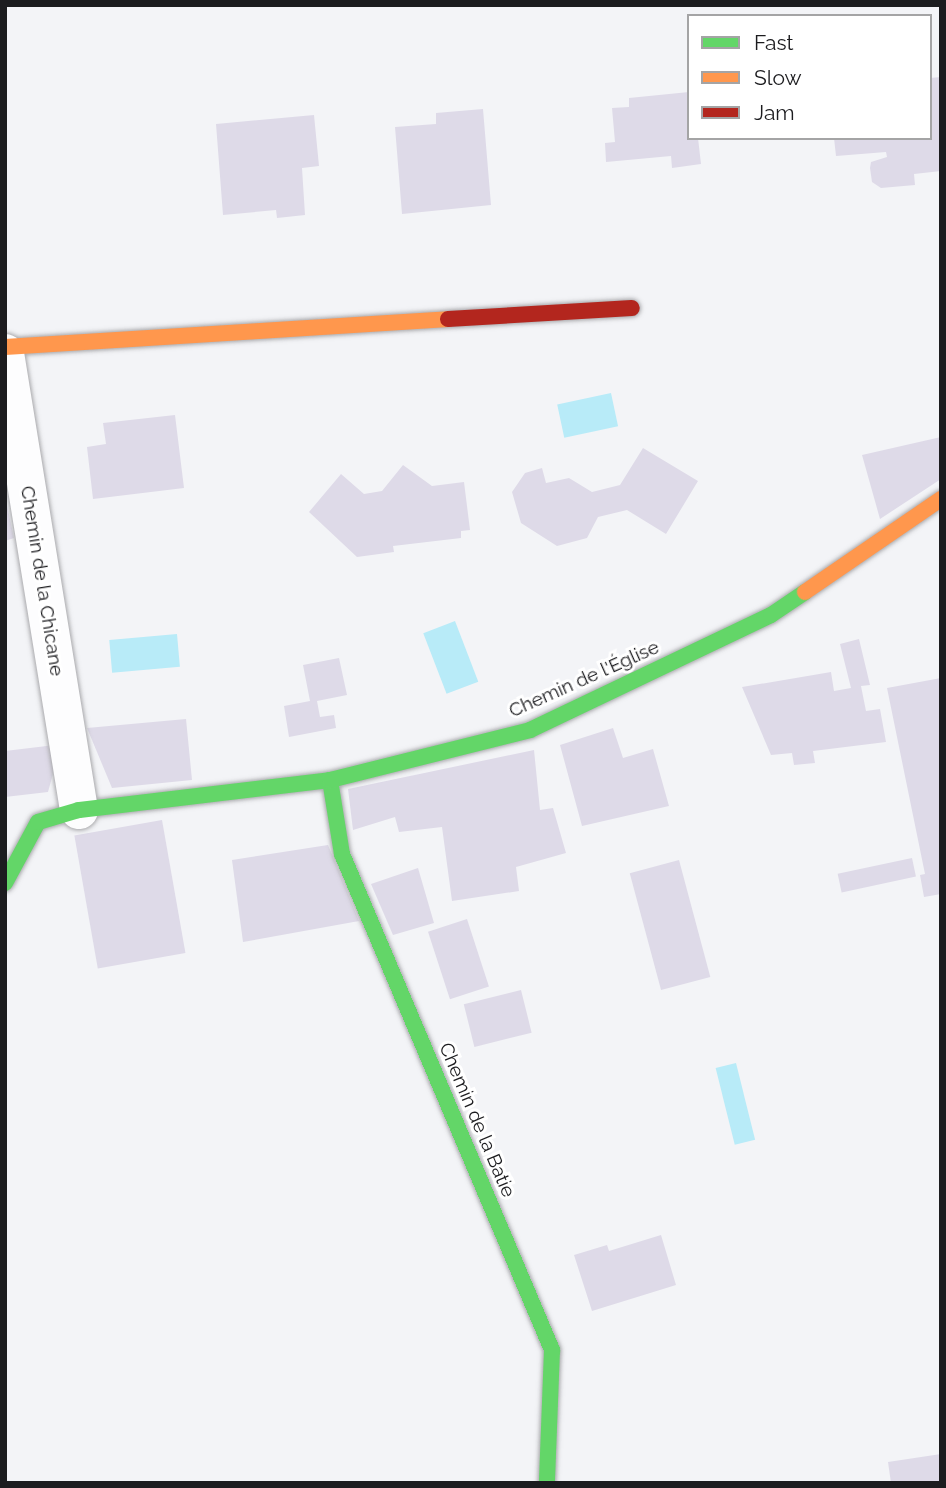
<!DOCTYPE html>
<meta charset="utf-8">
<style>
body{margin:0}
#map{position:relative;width:946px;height:1488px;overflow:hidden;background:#f3f4f7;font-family:Raleway,sans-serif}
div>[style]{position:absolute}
.water>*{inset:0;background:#b8ebf8;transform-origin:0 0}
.building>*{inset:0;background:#dedae8;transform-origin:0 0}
.roads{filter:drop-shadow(0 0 2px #aaaaad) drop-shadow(0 0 2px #aaaaad)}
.street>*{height:38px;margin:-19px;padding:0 19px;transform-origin:19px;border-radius:19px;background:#fdfdfe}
.fast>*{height:16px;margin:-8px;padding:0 8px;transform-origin:8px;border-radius:8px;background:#63d668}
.slow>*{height:16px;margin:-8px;padding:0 8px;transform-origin:8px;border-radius:8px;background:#ff974d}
.jam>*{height:16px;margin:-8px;padding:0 8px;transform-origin:8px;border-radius:8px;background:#b3261e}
span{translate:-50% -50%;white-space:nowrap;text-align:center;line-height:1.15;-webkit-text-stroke:6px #fff;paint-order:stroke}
.street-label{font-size:19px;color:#1c1c1f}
.frame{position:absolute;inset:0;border:7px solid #1c1c1f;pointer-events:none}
.legend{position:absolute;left:687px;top:14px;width:245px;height:126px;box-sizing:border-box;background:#fff;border:2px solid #a4a4a5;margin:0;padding:9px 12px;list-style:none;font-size:21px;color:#1c1c1f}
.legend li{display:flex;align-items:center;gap:14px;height:35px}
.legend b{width:35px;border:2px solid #a4a4a5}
</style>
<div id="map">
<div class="water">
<i style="left:611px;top:393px;width:34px;height:55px;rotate:78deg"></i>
<i style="left:455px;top:621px;width:65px;height:34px;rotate:69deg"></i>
<i style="left:177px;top:634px;width:33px;height:68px;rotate:85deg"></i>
<i style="left:736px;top:1063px;width:79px;height:21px;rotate:76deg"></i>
</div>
<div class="building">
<i style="clip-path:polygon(941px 77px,941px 171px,914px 174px,915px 185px,881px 188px,872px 182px,870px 168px,871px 162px,887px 157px,886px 152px,836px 156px,834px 138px,930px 138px,930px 78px)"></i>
<i style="clip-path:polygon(689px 92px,689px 138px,698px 138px,701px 164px,672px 168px,671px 156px,606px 162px,605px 143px,615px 142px,612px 108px,629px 107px,629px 98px)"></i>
<i style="clip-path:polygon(483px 109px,491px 205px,402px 214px,395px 127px,436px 124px,436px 113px)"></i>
<i style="clip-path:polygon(314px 115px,319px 166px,302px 168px,305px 215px,277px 218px,276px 210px,223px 215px,216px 124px)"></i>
<i style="clip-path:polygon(175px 415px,184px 488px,93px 499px,87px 447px,106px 444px,103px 423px)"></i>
<i style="clip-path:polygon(941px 437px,941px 479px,880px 519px,862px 455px)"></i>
<i style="clip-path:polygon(643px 448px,698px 481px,666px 534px,627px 510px,598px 517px,587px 538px,557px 546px,521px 523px,512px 492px,525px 473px,542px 468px,546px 483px,569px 478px,592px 492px,620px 485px)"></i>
<i style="clip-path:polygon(403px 465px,432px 486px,464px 482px,470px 530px,461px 531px,461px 538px,393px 546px,394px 552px,357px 557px,309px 512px,341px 474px,364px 494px,382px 491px)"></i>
<i style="clip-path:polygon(5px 496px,14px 538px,5px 541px)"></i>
<i style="clip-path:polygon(859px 639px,870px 685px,861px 686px,866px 711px,880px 709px,886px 742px,813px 751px,815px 763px,794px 765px,792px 753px,771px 755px,742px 687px,831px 672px,834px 691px,851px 688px,840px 644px)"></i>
<i style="clip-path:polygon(339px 658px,347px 695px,317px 701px,320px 717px,334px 715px,336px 728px,289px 737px,284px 706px,310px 701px,303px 665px)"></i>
<i style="clip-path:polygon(941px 678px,941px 894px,924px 897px,920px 875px,925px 874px,887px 688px)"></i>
<i style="clip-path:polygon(186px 719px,192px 780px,112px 788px,87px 728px)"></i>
<i style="clip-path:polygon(613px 728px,623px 758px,653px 749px,669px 806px,582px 826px,560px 745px)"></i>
<i style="clip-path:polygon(55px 745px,57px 759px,48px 792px,5px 797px,5px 751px)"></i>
<i style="clip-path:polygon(534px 750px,540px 810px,553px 808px,566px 853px,516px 867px,519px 891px,452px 901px,442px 827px,399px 832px,395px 817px,353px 830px,348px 789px)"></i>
<i style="left:162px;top:820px;width:135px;height:89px;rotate:80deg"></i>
<i style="clip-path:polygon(328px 845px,359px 921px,243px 942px,232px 860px)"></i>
<i style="left:912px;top:858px;width:19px;height:76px;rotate:78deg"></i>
<i style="left:679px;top:860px;width:121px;height:51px;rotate:75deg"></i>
<i style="clip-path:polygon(418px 868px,434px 923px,393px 935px,371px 884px)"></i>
<i style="left:467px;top:919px;width:71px;height:41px;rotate:72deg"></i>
<i style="left:521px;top:990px;width:44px;height:59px;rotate:76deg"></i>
<i style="clip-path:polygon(661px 1235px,676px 1285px,592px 1311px,574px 1255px,607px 1245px,609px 1251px)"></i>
<i style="clip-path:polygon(941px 1454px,941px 1483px,891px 1483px,888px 1462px)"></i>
</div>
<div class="roads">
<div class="street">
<i style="left:5px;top:353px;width:463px;rotate:80.8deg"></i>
</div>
<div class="fast">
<i style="left:330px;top:780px;width:75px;rotate:80.8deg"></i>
<i style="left:342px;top:854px;width:539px;rotate:67.05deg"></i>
<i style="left:552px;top:1350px;width:133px;rotate:92.2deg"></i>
<i style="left:5px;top:883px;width:69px;rotate:-61.6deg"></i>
<i style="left:38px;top:822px;width:43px;rotate:-16.3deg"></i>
<i style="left:79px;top:810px;width:253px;rotate:-6.8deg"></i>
<i style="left:330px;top:780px;width:206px;rotate:-14deg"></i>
<i style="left:530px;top:730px;width:267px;rotate:-25.5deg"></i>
<i style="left:771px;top:615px;width:41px;rotate:-34.1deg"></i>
</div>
<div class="slow">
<i style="left:5px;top:347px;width:444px;rotate:-3.6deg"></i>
<i style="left:805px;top:592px;width:165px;rotate:-34.4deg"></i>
</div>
<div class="jam">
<i style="left:448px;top:319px;width:184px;rotate:-3.4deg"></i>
</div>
</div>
<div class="street-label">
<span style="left:42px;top:581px;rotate:81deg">Chemin de la Chicane</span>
<span style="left:584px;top:679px;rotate:-24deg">Chemin de l'Église</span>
<span style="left:477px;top:1120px;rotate:67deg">Chemin de la Batie</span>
</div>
<div class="frame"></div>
<ul class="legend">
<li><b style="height:9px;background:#63d668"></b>Fast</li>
<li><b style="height:9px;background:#ff974d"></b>Slow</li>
<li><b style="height:9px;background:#b3261e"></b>Jam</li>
</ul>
</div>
